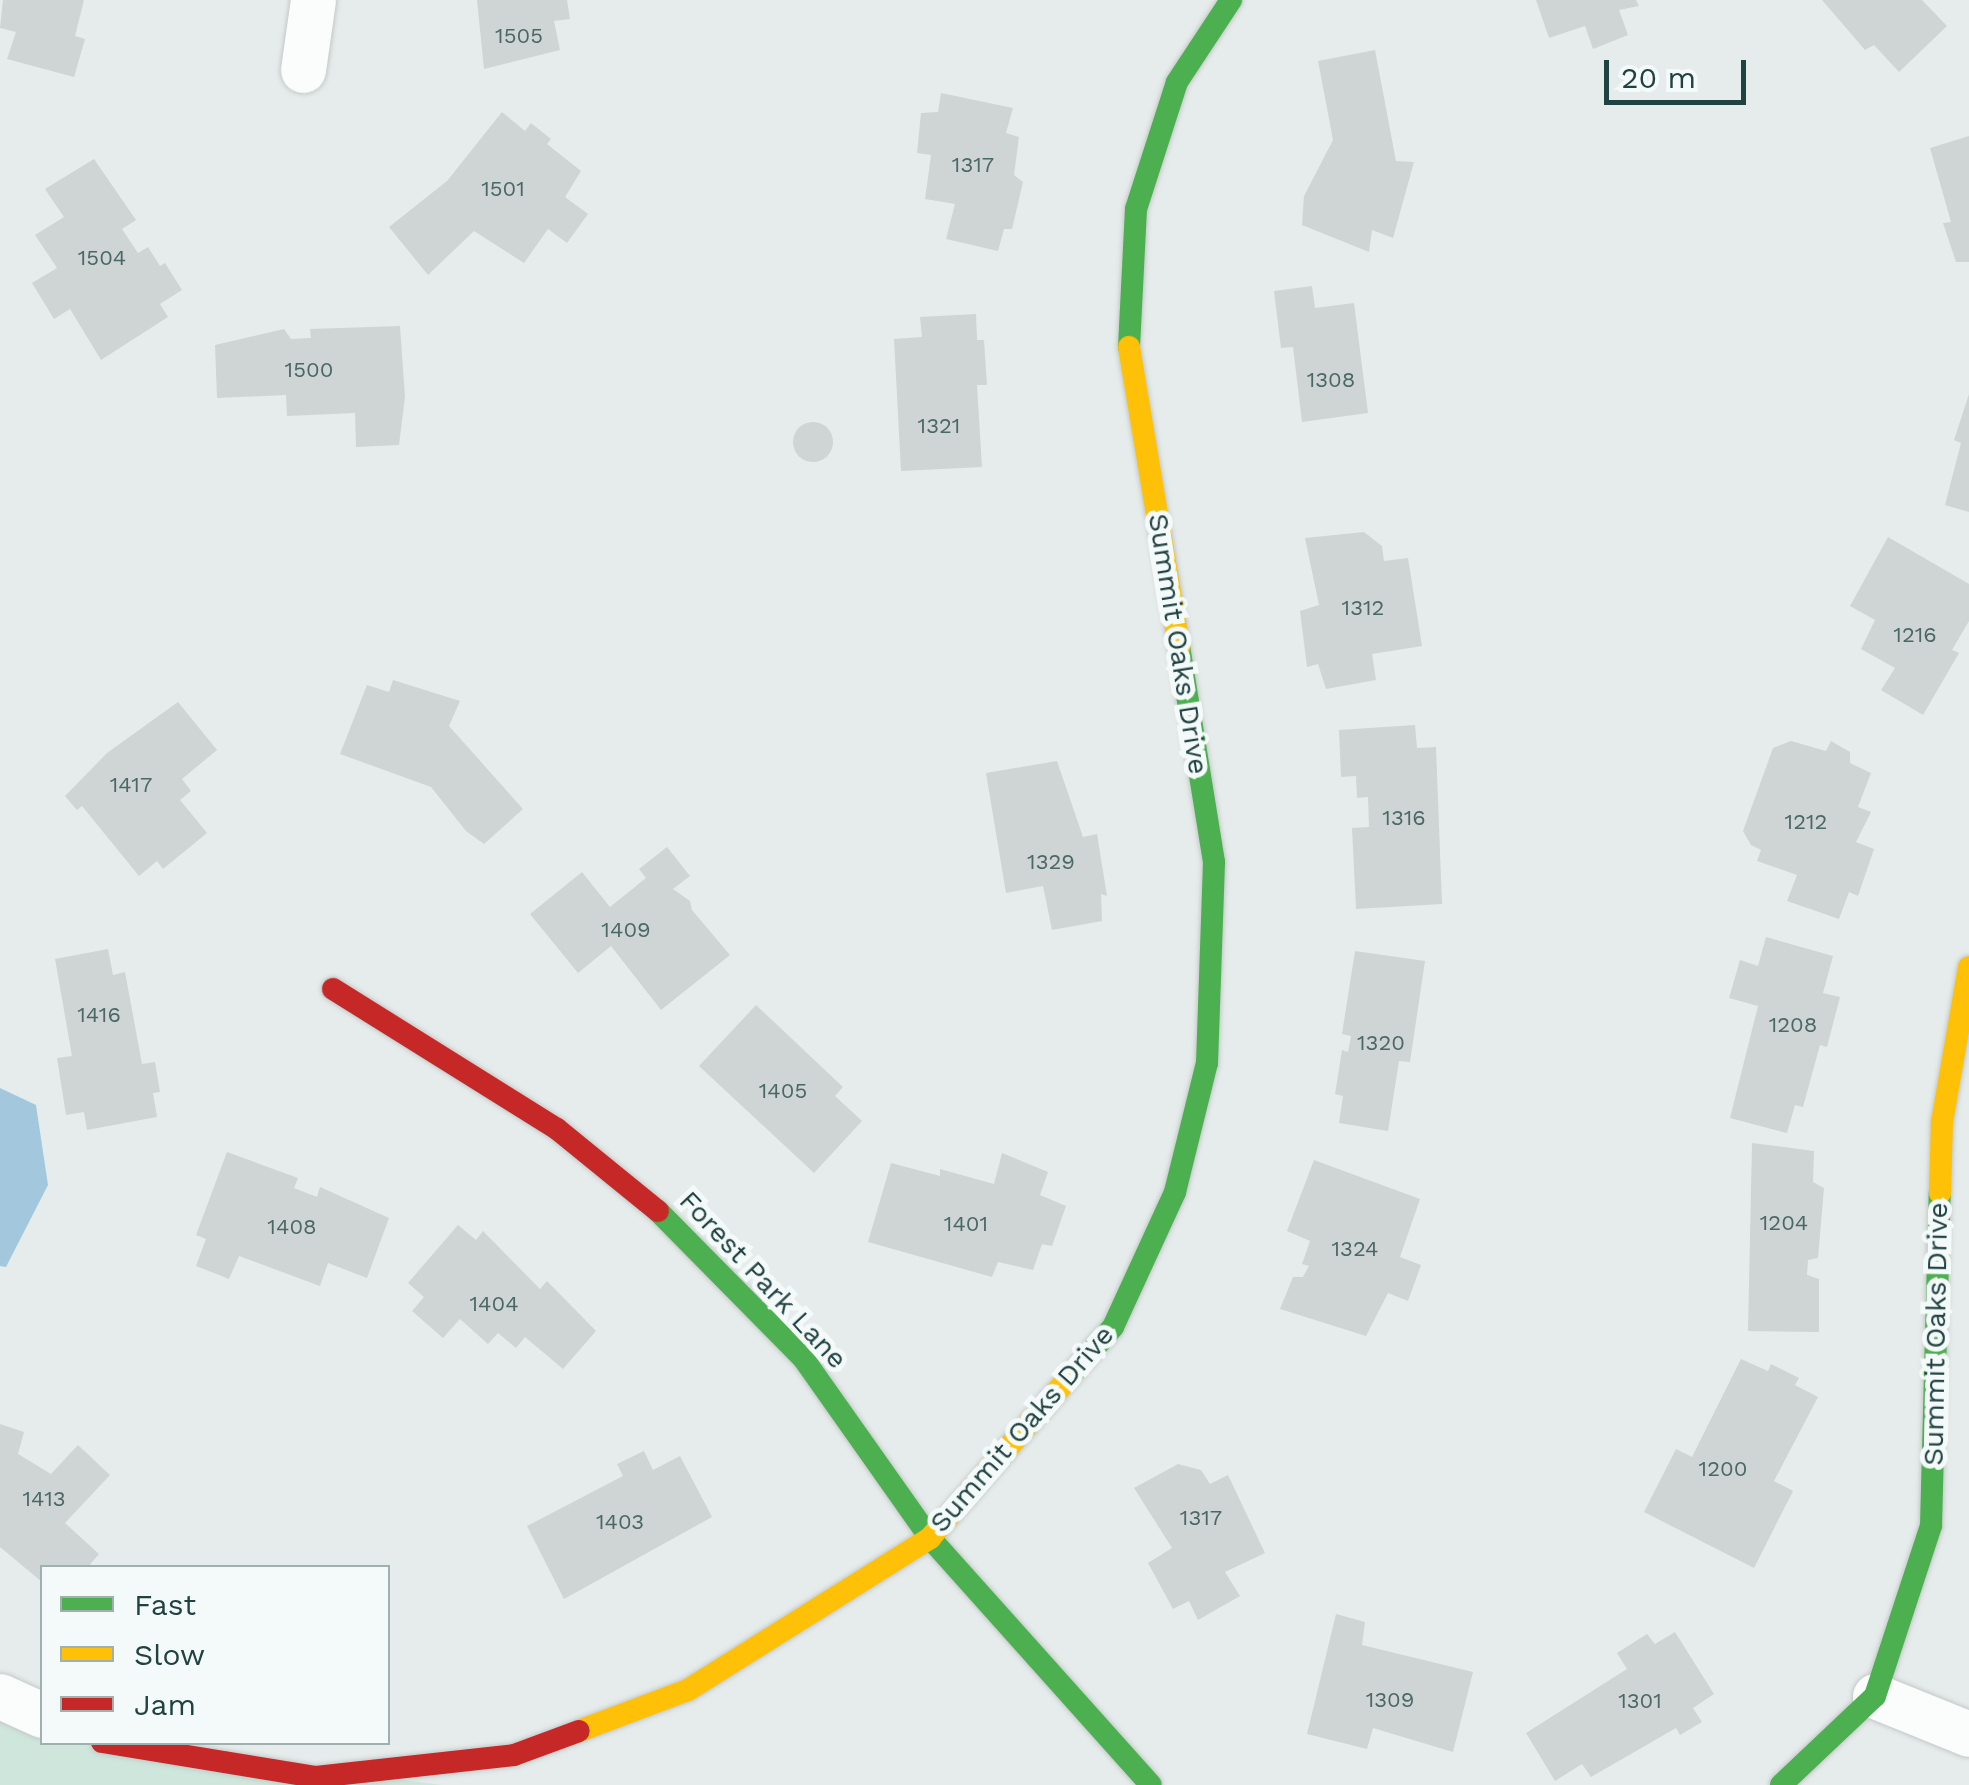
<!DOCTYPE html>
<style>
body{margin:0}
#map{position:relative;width:1969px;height:1785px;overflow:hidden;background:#e6eceb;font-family:"Work Sans",sans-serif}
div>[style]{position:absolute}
.green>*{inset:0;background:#cee6db}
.water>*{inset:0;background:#a3c8de}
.building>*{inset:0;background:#ced5d4}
.round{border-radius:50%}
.roads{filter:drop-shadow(0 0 2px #c3c9c8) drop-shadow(0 0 2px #c3c9c8)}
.street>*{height:45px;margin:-22.5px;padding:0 22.5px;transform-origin:22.5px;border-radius:22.5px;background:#fbfcfc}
.fast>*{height:22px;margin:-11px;padding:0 11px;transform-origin:11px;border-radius:11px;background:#4caf50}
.slow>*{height:22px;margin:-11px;padding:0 11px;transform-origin:11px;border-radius:11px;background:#ffc107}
.jam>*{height:22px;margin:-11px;padding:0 11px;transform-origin:11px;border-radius:11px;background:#c62828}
span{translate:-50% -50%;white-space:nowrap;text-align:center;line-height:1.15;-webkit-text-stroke:10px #f4faf9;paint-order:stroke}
.number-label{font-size:22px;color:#4c6866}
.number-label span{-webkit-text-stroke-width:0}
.street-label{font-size:28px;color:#204241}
.legend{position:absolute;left:40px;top:1565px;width:350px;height:180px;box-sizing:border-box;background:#f4faf9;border:2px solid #9fb0af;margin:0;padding:12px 18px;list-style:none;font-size:30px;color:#204241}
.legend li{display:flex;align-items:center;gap:20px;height:50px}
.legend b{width:50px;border:2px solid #9fb0af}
.scale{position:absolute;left:1604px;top:60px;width:142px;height:45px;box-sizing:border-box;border:5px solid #204241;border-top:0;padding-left:12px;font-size:30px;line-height:35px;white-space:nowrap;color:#204241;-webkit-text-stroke:8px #f4faf9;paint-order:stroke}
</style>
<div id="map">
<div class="green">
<i style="clip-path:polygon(0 1696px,42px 1715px,42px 1742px,102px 1743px,442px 1785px,0 1785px)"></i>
</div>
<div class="water">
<i style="clip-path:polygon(0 1088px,36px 1105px,48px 1185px,6px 1267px,0 1266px)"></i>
</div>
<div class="building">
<i style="clip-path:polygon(3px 0,84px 0,75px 36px,85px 39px,74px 77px,7px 59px,16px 32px,0 28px)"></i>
<i style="clip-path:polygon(477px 0,567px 0,570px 19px,554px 21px,560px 50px,484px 69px)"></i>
<i style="clip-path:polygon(1536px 0,1636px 0,1639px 6px,1619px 10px,1628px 35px,1593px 49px,1585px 26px,1549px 38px)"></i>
<i style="clip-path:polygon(1822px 0,1922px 0,1947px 26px,1899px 72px,1874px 45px,1865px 50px)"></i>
<i style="clip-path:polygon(1375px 50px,1396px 161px,1414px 162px,1393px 238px,1372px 230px,1369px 252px,1302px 225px,1304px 196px,1333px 140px,1318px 61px)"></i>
<i style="clip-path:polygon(941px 93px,1013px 108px,1006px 133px,1019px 137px,1014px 175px,1023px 182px,1012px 229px,1004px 229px,998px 251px,946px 239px,955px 204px,925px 199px,931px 155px,917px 153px,921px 113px,938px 112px)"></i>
<i style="clip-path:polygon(502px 112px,525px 131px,531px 123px,551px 139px,547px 144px,581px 171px,565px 197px,588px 214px,567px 243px,548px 229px,524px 263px,474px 231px,428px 275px,389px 227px,447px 181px)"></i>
<i style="clip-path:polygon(1969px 136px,1969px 262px,1956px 262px,1943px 223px,1951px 222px,1930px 148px)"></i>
<i style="clip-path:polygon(94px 159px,136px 220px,122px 229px,138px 253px,148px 247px,160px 266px,165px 263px,182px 290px,160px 304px,168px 317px,101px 360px,70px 309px,54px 319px,32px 283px,57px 268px,35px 235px,64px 217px,45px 189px)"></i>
<i style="clip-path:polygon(1312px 286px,1315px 308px,1354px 303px,1368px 413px,1302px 422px,1293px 347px,1281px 348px,1274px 291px)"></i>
<i style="clip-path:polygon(976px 314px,977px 340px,984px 340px,987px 385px,977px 385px,982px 467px,901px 471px,894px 339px,922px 337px,920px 317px)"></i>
<i style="clip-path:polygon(400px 326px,405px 397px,399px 445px,356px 447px,355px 413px,287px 416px,286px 395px,217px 398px,215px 345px,284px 329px,291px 339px,311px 338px,310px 329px)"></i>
<i style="clip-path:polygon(1969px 394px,1969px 512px,1945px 505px,1961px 443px,1954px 440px)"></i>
<i class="round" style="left:793px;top:422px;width:40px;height:40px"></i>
<i style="clip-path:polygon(1364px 532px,1382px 546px,1384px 561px,1408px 558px,1422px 646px,1372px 654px,1376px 680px,1326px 689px,1318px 664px,1307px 667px,1300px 611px,1319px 605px,1305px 538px)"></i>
<i style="clip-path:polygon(1888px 537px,1969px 584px,1969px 621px,1952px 650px,1959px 653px,1923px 715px,1881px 690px,1895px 668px,1861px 649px,1875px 620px,1850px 606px)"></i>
<i style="clip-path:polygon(393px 680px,460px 701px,449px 726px,523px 809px,484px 844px,466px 831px,431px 787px,340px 754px,367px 685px,389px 692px)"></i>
<i style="clip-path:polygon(178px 702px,217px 750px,182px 779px,191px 791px,180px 800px,207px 833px,163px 869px,157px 861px,139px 876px,82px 806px,77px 810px,65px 796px,107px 753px)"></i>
<i style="clip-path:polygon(1415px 725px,1417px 748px,1436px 747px,1442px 904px,1356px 909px,1352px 828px,1369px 827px,1368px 797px,1357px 798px,1356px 776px,1341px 777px,1339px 730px)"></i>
<i style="clip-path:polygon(1791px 741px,1826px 751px,1831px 741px,1850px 752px,1850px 763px,1871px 773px,1858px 807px,1871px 812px,1856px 842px,1874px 849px,1858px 896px,1849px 892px,1839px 919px,1787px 901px,1797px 875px,1757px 861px,1761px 850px,1751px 845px,1743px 831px,1773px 748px)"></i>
<i style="clip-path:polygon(1057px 761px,1083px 837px,1097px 834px,1107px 896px,1101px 894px,1102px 921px,1052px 930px,1043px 886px,1006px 893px,986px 773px)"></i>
<i style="clip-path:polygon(667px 847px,690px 876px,673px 889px,690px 901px,692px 910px,730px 955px,661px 1010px,611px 946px,578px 973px,530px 914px,582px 872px,610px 907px,646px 878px,639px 869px)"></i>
<i style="clip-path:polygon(1766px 937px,1833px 956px,1823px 993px,1840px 997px,1827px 1047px,1820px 1045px,1803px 1107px,1795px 1105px,1787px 1133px,1730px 1118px,1758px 1006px,1729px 998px,1740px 960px,1758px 966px)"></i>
<i style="clip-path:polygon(108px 949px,113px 975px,125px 972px,142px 1064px,155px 1062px,160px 1092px,153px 1093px,157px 1117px,87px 1130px,84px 1112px,66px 1115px,57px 1058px,72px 1056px,55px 959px)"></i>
<i style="clip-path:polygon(1355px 951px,1425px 961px,1410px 1062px,1399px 1061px,1388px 1131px,1339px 1123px,1343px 1096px,1335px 1094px,1342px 1050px,1348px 1052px,1351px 1036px,1342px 1034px)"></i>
<i style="clip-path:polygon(756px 1005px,843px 1087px,835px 1096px,862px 1121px,814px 1173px,699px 1066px)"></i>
<i style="clip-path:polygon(1752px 1143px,1814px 1151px,1813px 1182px,1824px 1188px,1818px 1258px,1808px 1260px,1807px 1275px,1819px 1279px,1819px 1332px,1748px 1331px)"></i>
<i style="clip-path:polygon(227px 1152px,298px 1178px,294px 1188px,317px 1197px,320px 1187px,389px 1218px,367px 1278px,328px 1263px,320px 1286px,239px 1256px,229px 1279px,196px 1266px,206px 1239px,196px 1235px)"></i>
<i style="clip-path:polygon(1002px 1153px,1048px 1172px,1040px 1195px,1066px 1206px,1052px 1246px,1042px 1244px,1033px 1270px,998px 1262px,992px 1277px,868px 1242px,891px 1163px,940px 1176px,940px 1169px,994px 1184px)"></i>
<i style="clip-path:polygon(1314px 1160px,1420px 1199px,1400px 1257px,1421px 1265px,1408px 1301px,1388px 1293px,1366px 1336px,1280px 1309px,1293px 1277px,1303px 1277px,1309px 1266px,1302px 1264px,1310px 1241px,1287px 1231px)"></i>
<i style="clip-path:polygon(458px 1225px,476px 1240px,483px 1231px,540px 1289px,547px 1281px,596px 1331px,563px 1369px,525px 1337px,516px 1348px,498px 1333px,488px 1344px,460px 1319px,443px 1338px,412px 1311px,424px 1297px,408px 1283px)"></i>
<i style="clip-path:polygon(1741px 1359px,1768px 1371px,1771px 1364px,1799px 1378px,1795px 1385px,1818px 1397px,1774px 1481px,1793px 1491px,1754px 1568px,1644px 1512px,1676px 1449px,1692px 1457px)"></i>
<i style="clip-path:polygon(0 1424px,24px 1432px,18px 1454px,51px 1474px,78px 1445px,110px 1475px,65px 1523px,99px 1554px,87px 1568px,42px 1568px,42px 1582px,0 1547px)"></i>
<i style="clip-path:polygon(644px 1451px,653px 1470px,680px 1456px,712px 1517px,564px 1599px,527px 1526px,623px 1476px,617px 1464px)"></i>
<i style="clip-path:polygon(1178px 1464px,1201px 1470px,1210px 1484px,1228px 1475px,1265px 1553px,1225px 1572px,1240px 1596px,1198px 1620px,1189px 1601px,1173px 1609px,1148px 1563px,1172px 1548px,1134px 1488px)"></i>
<i style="clip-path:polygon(1336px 1614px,1365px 1622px,1362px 1645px,1473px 1672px,1453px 1752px,1373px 1728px,1367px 1749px,1307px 1734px)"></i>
<i style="clip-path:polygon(1675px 1632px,1714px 1694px,1693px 1708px,1702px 1722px,1680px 1735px,1676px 1728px,1591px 1777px,1582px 1764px,1555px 1781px,1526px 1733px,1627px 1669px,1617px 1653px,1647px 1634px,1655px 1644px)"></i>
</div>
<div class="roads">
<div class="street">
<i style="left:303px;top:70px;width:71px;rotate:-81.9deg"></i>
<i style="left:0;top:1696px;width:46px;rotate:24.3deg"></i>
<i style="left:1875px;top:1696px;width:101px;rotate:22deg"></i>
</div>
<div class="fast">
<i style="left:1129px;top:347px;width:138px;rotate:-87.1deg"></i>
<i style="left:1136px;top:209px;width:133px;rotate:-72.1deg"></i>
<i style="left:1177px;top:82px;width:98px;rotate:-56.6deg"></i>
<i style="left:658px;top:1211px;width:206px;rotate:45.4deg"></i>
<i style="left:803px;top:1358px;width:220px;rotate:54.8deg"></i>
<i style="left:930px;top:1538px;width:331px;rotate:48.2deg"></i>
<i style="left:1071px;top:1375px;width:64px;rotate:-48.8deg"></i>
<i style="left:1113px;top:1327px;width:149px;rotate:-65.3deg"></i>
<i style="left:1175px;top:1192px;width:133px;rotate:-76.1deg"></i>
<i style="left:1207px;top:1063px;width:201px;rotate:-88deg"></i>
<i style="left:1214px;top:862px;width:218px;rotate:-99.2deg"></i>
<i style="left:1781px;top:1785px;width:129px;rotate:-43.4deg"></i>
<i style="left:1875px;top:1696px;width:179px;rotate:-71.8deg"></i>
<i style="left:1931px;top:1526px;width:333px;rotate:-88.5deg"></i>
</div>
<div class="slow">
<i style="left:1129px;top:347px;width:304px;rotate:80.5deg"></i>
<i style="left:1940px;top:1193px;width:71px;rotate:-88.4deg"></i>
<i style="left:1942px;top:1122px;width:157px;rotate:-80.1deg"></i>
<i style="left:579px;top:1731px;width:116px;rotate:-20.6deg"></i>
<i style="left:688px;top:1690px;width:286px;rotate:-32.1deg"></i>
<i style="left:930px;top:1538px;width:216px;rotate:-49.1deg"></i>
</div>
<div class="jam">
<i style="left:333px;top:989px;width:264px;rotate:32deg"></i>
<i style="left:557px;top:1129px;width:130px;rotate:39.1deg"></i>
<i style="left:102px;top:1742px;width:217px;rotate:9.3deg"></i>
<i style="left:316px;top:1777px;width:199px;rotate:-6.3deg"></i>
<i style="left:514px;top:1755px;width:69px;rotate:-20.3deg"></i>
</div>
</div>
<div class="number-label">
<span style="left:519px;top:36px">1505</span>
<span style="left:973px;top:165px">1317</span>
<span style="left:503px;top:189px">1501</span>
<span style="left:102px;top:258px">1504</span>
<span style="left:309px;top:370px">1500</span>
<span style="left:1331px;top:380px">1308</span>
<span style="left:939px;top:426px">1321</span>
<span style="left:1363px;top:608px">1312</span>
<span style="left:1915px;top:635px">1216</span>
<span style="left:131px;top:785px">1417</span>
<span style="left:1404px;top:818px">1316</span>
<span style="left:1806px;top:822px">1212</span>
<span style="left:1051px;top:862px">1329</span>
<span style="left:626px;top:930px">1409</span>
<span style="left:99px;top:1015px">1416</span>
<span style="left:1793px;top:1025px">1208</span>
<span style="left:1381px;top:1043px">1320</span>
<span style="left:783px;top:1091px">1405</span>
<span style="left:1784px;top:1223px">1204</span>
<span style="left:966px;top:1224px">1401</span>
<span style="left:292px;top:1227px">1408</span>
<span style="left:1355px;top:1249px">1324</span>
<span style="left:494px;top:1304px">1404</span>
<span style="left:1723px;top:1469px">1200</span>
<span style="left:44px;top:1499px">1413</span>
<span style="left:1201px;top:1518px">1317</span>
<span style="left:620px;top:1522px">1403</span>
<span style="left:1390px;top:1700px">1309</span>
<span style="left:1640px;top:1701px">1301</span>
</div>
<div class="street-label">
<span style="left:1178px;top:644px;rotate:81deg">Summit Oaks Drive</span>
<span style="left:763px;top:1280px;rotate:47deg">Forest Park Lane</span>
<span style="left:1936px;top:1334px;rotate:-89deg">Summit Oaks Drive</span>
<span style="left:1022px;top:1429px;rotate:-49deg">Summit Oaks Drive</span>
</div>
<ul class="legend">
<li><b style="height:12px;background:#4caf50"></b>Fast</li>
<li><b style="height:12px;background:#ffc107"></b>Slow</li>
<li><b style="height:12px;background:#c62828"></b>Jam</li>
</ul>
<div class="scale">20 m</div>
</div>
